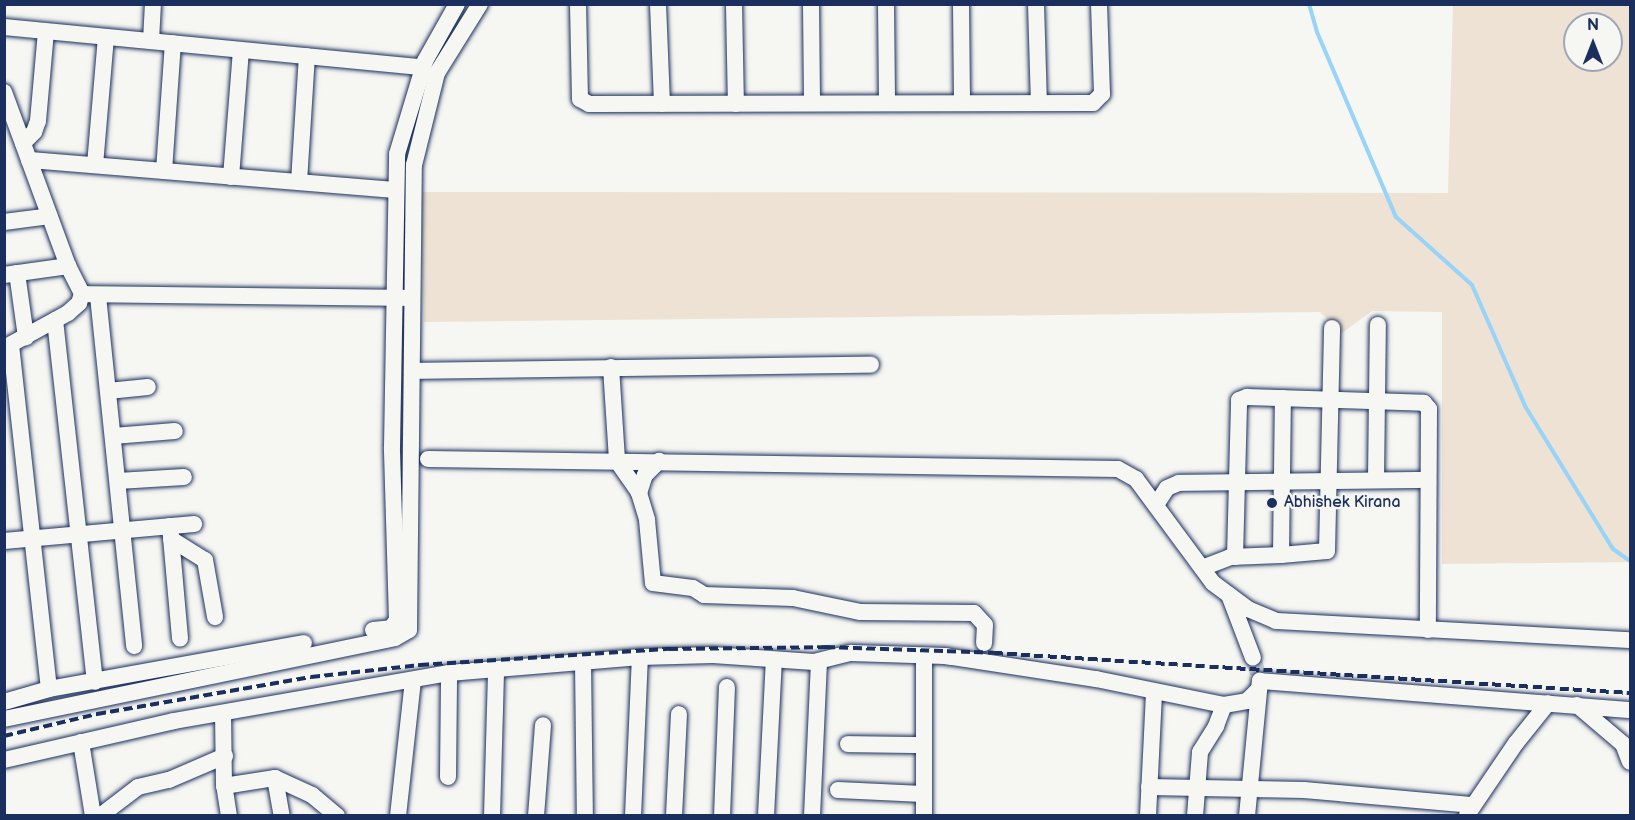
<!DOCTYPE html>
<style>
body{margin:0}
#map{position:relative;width:1635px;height:820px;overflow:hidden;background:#f6f6f2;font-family:"Balsamiq Sans",sans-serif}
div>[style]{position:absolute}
.built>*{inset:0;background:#ede2d3}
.stream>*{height:4px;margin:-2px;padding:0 2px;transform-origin:2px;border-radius:2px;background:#98d3f8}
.minor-tunnel>*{height:16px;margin-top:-8px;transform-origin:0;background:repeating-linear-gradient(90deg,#caced4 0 16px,transparent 0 24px)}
.roads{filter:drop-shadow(0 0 2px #1b2f5e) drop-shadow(0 0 2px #1b2f5e)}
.minor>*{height:16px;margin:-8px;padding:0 8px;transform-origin:8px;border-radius:8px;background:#f6f6f2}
.rail>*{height:4px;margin-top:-2px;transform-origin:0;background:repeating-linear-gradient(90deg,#1b2f5e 0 9px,transparent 0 13.5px)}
.dots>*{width:16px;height:16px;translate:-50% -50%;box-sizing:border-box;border:3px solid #f6f6f2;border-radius:50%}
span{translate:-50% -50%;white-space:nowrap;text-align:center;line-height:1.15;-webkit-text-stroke:4.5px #f6f6f2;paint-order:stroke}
.poi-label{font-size:16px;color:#1b2f5e}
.left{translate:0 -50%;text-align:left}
.frame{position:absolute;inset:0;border:6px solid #1b2f5e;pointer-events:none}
.north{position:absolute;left:1563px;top:12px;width:60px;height:60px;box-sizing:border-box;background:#f6f6f2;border:2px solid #9ea6b7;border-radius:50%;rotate:0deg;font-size:16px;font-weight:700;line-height:24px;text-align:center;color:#1b2f5e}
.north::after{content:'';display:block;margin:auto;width:21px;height:27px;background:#1b2f5e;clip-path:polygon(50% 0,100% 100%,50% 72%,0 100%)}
</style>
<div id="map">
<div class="built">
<i style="clip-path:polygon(evenodd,1453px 5px,1630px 5px,1630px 562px,1442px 564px,1442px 312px,1372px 311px,1342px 333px,1320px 312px,424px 322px,421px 192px,1448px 193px,1453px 5px,1575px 24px,1611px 24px,1611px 60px,1575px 60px,1575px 24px)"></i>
</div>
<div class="stream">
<i style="left:1309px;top:4px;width:29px;rotate:74deg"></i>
<i style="left:1317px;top:32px;width:201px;rotate:66.9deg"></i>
<i style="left:1396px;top:217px;width:102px;rotate:41.8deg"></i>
<i style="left:1472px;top:285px;width:132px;rotate:66.3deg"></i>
<i style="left:1525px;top:406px;width:168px;rotate:58.4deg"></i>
<i style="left:1613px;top:549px;width:21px;rotate:35deg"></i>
</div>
<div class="minor-tunnel">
<i style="left:1253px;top:658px;width:24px;rotate:73deg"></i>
</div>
<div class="roads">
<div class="minor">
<i style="left:578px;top:4px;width:95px;rotate:88.8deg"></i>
<i style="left:580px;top:99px;width:10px;rotate:29deg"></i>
<i style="left:589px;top:104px;width:504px;rotate:-0.11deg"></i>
<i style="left:1093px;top:103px;width:13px;rotate:-45deg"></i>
<i style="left:1102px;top:94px;width:90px;rotate:-91.9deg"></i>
<i style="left:658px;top:4px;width:100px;rotate:87.7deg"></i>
<i style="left:734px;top:4px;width:100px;rotate:88.9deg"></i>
<i style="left:811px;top:4px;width:99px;rotate:89.4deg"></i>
<i style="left:886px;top:4px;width:99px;rotate:89.4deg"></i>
<i style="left:961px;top:4px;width:99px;rotate:89.4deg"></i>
<i style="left:1036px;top:4px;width:99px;rotate:88.3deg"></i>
<i style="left:4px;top:27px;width:421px;rotate:5.5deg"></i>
<i style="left:151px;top:41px;width:37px;rotate:-87deg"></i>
<i style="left:4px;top:92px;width:185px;rotate:69.8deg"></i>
<i style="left:68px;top:266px;width:31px;rotate:63deg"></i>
<i style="left:82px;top:294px;width:324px;rotate:0.7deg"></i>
<i style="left:23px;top:143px;width:16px;rotate:-45deg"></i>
<i style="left:34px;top:132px;width:12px;rotate:-70deg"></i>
<i style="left:38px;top:121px;width:90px;rotate:-84.9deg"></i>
<i style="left:29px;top:160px;width:368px;rotate:4.7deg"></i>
<i style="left:95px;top:165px;width:128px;rotate:-85.1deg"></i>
<i style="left:164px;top:171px;width:128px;rotate:-86deg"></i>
<i style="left:231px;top:177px;width:127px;rotate:-85.5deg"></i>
<i style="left:299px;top:182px;width:126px;rotate:-86.4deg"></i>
<i style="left:4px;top:222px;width:46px;rotate:-7.4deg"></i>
<i style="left:17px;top:273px;width:65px;rotate:82deg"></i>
<i style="left:4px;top:275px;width:65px;rotate:-8deg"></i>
<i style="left:98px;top:296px;width:352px;rotate:84.1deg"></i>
<i style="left:55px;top:320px;width:364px;rotate:83.7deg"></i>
<i style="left:11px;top:345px;width:346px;rotate:83.7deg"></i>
<i style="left:4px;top:348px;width:73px;rotate:-28.7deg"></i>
<i style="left:68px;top:313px;width:15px;rotate:-42deg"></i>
<i style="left:79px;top:303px;width:9px;rotate:-72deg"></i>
<i style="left:611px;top:367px;width:94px;rotate:86.3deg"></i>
<i style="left:617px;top:461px;width:39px;rotate:55deg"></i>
<i style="left:639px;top:493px;width:28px;rotate:73deg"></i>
<i style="left:647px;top:520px;width:63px;rotate:84.6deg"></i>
<i style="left:653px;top:583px;width:40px;rotate:7.1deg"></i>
<i style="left:693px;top:588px;width:13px;rotate:32deg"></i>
<i style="left:704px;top:595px;width:89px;rotate:1.9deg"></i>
<i style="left:793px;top:598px;width:68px;rotate:11.8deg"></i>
<i style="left:860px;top:612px;width:114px;rotate:0.5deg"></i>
<i style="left:974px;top:613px;width:16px;rotate:47deg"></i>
<i style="left:985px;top:625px;width:18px;rotate:93deg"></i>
<i style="left:413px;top:371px;width:458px;rotate:-0.8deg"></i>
<i style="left:108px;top:391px;width:40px;rotate:-5.7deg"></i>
<i style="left:113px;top:436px;width:62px;rotate:-4.6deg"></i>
<i style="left:428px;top:459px;width:690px;rotate:0.83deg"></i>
<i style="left:1118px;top:469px;width:21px;rotate:29deg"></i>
<i style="left:1136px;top:479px;width:129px;rotate:53.5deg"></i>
<i style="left:1213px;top:583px;width:44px;rotate:36.6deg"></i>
<i style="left:1248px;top:609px;width:30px;rotate:23deg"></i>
<i style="left:1276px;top:621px;width:355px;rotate:3.1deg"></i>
<i style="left:1376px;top:479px;width:154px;rotate:-89.3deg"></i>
<i style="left:118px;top:481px;width:66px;rotate:-3.5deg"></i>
<i style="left:639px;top:493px;width:19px;rotate:-72deg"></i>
<i style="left:645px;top:475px;width:20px;rotate:-45deg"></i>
<i style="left:1156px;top:505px;width:20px;rotate:-57deg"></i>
<i style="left:1167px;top:488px;width:13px;rotate:-23deg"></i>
<i style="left:1179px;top:483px;width:249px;rotate:-0.7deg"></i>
<i style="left:170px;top:526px;width:113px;rotate:84.9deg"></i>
<i style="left:171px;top:539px;width:40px;rotate:32deg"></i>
<i style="left:205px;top:560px;width:58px;rotate:80deg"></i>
<i style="left:4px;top:541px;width:191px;rotate:-5.1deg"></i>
<i style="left:1281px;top:555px;width:46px;rotate:-5deg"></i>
<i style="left:1327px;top:551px;width:223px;rotate:-88.7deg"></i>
<i style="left:1235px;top:557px;width:157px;rotate:-88.5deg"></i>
<i style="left:1239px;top:400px;width:9px;rotate:-21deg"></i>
<i style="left:1247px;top:397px;width:177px;rotate:1.9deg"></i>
<i style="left:1424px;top:403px;width:8px;rotate:50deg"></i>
<i style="left:1429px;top:409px;width:221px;rotate:90.3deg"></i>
<i style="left:1202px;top:568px;width:30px;rotate:-21deg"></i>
<i style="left:1230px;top:557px;width:51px;rotate:-2.2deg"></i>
<i style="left:1281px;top:555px;width:157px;rotate:-89.3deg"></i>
<i style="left:1229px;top:595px;width:67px;rotate:69.1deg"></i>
<i style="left:373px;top:630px;width:18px;rotate:-6deg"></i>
<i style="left:391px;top:628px;width:10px;rotate:-53deg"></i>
<i style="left:397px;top:620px;width:173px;rotate:-91.7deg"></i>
<i style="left:392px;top:447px;width:293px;rotate:-89deg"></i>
<i style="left:397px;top:154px;width:97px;rotate:-73.2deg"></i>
<i style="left:425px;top:61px;width:65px;rotate:-60.7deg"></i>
<i style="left:924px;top:658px;width:158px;rotate:90deg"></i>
<i style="left:583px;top:662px;width:154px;rotate:89.3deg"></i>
<i style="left:4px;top:702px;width:47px;rotate:-16.1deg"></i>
<i style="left:49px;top:689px;width:259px;rotate:-10.2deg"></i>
<i style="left:1577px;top:705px;width:60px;rotate:40.3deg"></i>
<i style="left:1623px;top:744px;width:19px;rotate:69deg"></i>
<i style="left:223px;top:713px;width:73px;rotate:89.2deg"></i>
<i style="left:4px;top:719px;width:399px;rotate:-11.7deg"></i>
<i style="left:395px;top:638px;width:16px;rotate:-30deg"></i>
<i style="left:409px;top:630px;width:465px;rotate:-89.4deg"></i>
<i style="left:414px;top:165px;width:95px;rotate:-76deg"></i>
<i style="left:437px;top:73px;width:81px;rotate:-58.1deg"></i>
<i style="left:81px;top:742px;width:75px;rotate:80.8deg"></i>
<i style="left:848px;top:744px;width:75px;rotate:0.8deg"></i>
<i style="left:4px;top:760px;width:174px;rotate:-12.9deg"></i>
<i style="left:174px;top:721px;width:279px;rotate:-9.9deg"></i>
<i style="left:449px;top:673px;width:192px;rotate:-4.8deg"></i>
<i style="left:640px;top:657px;width:73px;rotate:-1.6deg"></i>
<i style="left:713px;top:655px;width:101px;rotate:4deg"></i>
<i style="left:814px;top:662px;width:38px;rotate:-14deg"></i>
<i style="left:851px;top:653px;width:94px;rotate:1.8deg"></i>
<i style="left:945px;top:656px;width:153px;rotate:8.7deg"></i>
<i style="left:1096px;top:679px;width:131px;rotate:11.5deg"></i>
<i style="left:1224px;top:705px;width:23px;rotate:-10deg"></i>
<i style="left:1247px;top:701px;width:17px;rotate:-45deg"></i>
<i style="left:448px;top:777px;width:104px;rotate:-89.4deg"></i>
<i style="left:275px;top:778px;width:41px;rotate:24.7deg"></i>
<i style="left:312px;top:795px;width:33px;rotate:40deg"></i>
<i style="left:1149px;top:787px;width:155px;rotate:1.1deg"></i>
<i style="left:1304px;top:790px;width:170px;rotate:5.1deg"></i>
<i style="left:838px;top:790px;width:85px;rotate:2.7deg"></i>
<i style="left:1467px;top:815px;width:87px;rotate:-55.8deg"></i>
<i style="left:1516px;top:743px;width:51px;rotate:-51.3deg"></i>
<i style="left:100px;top:816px;width:48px;rotate:-37.3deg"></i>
<i style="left:138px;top:787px;width:32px;rotate:-13deg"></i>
<i style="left:169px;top:780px;width:61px;rotate:-23.2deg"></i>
<i style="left:229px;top:816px;width:30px;rotate:-99deg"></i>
<i style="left:224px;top:786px;width:52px;rotate:-8.9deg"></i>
<i style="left:275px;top:778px;width:39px;rotate:80deg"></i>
<i style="left:398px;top:816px;width:136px;rotate:-83.7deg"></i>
<i style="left:492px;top:816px;width:146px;rotate:-88.4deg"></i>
<i style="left:536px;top:816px;width:91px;rotate:-85.6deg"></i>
<i style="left:633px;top:816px;width:159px;rotate:-87.5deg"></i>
<i style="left:674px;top:816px;width:102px;rotate:-87.2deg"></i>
<i style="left:722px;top:816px;width:129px;rotate:-87.8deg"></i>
<i style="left:766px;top:816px;width:156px;rotate:-87.1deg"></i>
<i style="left:812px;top:816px;width:154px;rotate:-87.4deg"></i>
<i style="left:1148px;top:816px;width:123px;rotate:-87.2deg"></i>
<i style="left:1195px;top:816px;width:64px;rotate:-85.5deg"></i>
<i style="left:1200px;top:752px;width:31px;rotate:-58deg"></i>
<i style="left:1216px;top:726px;width:22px;rotate:-69deg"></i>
<i style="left:1247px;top:816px;width:136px;rotate:-84.5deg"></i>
<i style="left:1260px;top:681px;width:371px;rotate:4.5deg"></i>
</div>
</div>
<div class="rail">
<i style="left:4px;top:736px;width:96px;rotate:-13.3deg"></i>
<i style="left:97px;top:714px;width:217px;rotate:-9.8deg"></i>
<i style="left:311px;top:677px;width:110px;rotate:-6.3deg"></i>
<i style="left:420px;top:665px;width:250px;rotate:-3.7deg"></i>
<i style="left:669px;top:649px;width:157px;rotate:-0.7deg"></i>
<i style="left:826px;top:647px;width:168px;rotate:2deg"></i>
<i style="left:994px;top:653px;width:637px;rotate:3.6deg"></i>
</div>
<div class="dots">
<i style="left:1272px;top:503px;background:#1b2f5e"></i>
</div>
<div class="poi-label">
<span class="left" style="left:1284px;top:503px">Abhishek Kirana</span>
</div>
<div class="frame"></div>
<div class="north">N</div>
</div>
